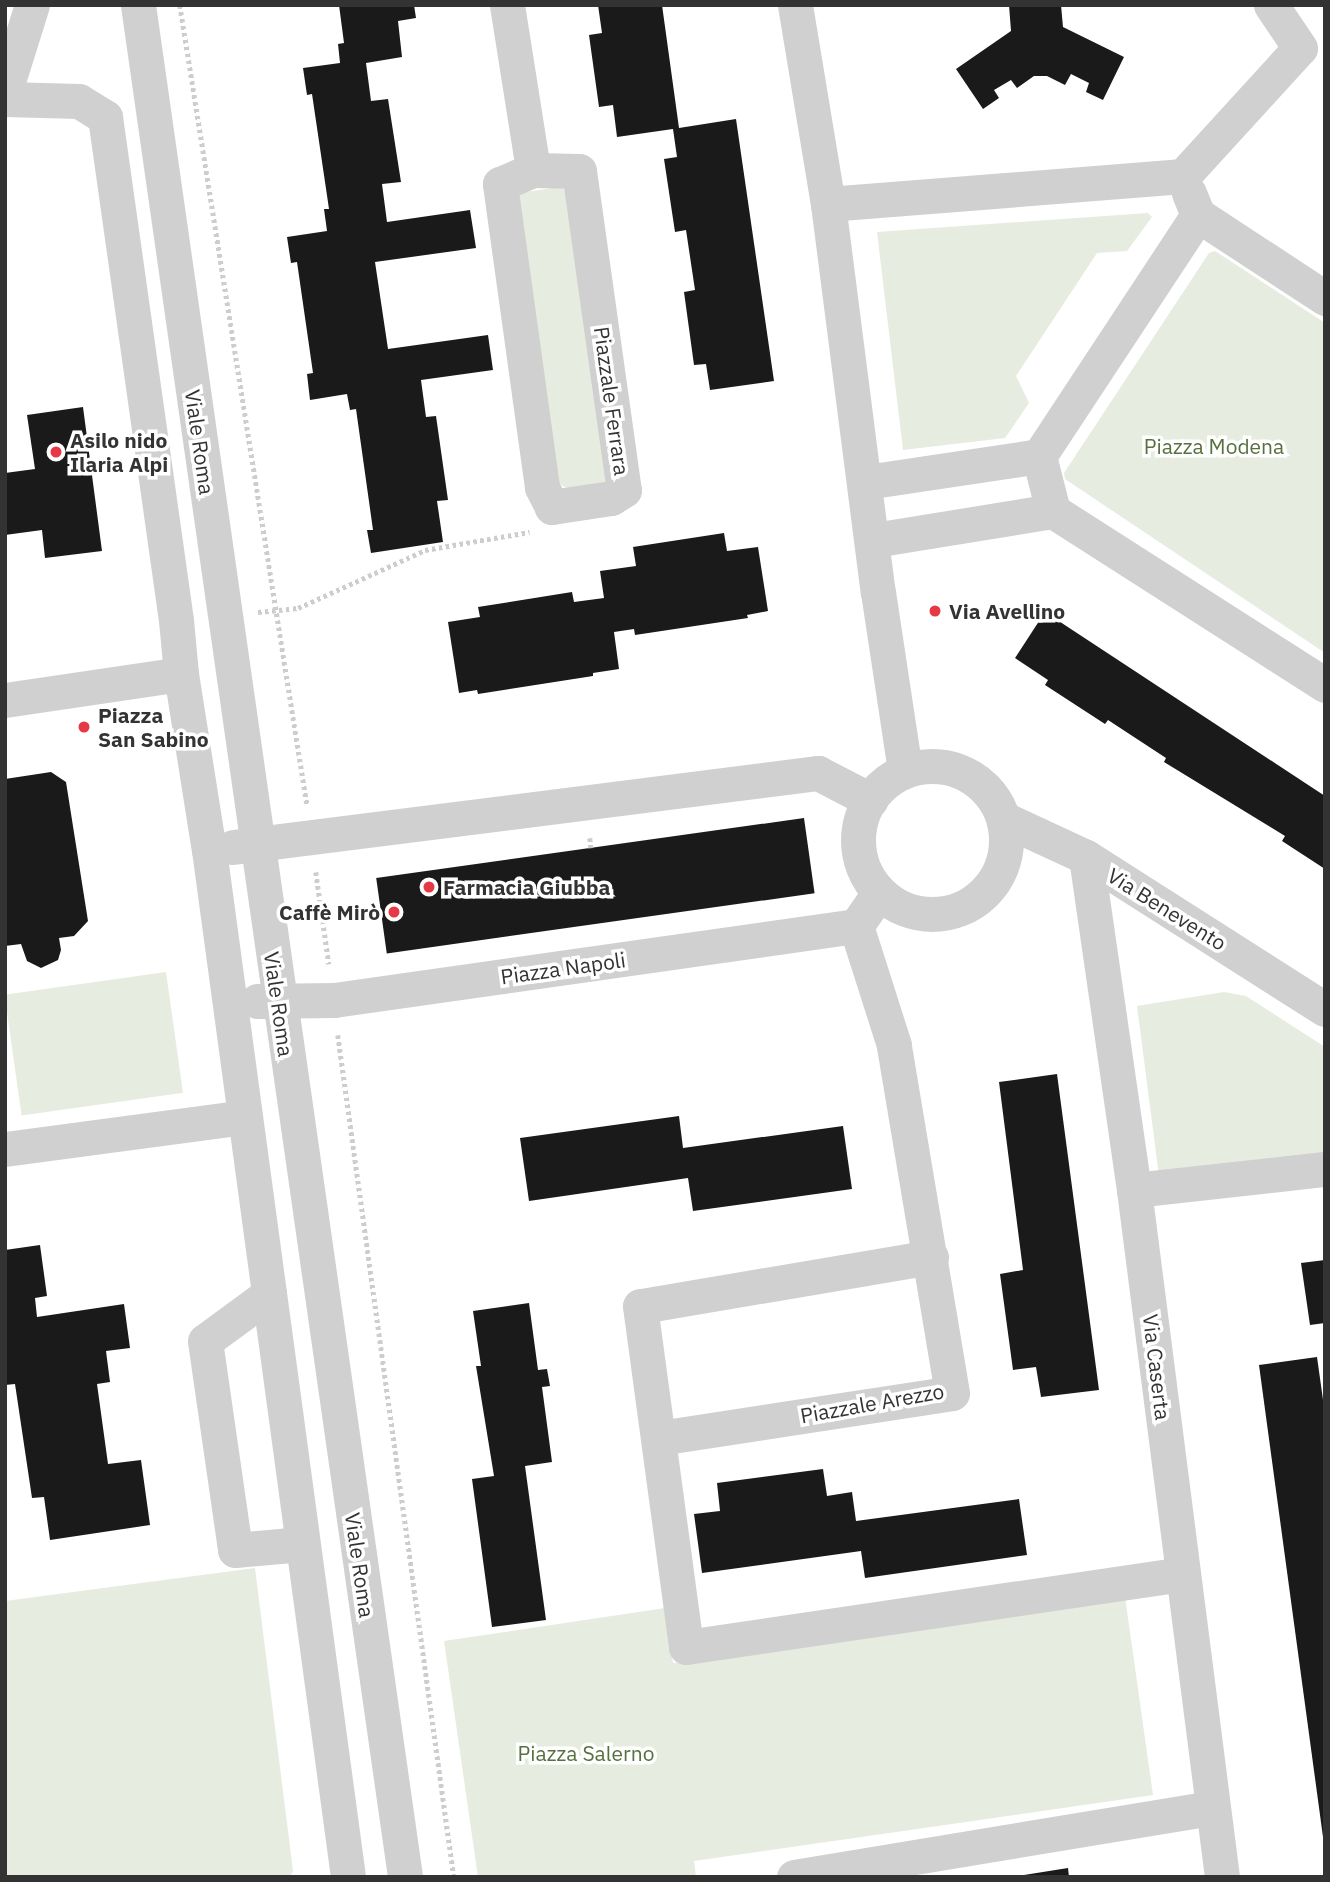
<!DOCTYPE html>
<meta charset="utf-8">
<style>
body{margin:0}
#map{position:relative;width:1330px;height:1882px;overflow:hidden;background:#fff;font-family:"IBM Plex Sans",sans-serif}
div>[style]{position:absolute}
.green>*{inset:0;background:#e6ecdf;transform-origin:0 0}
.building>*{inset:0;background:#1a1a1a;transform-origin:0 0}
.path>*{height:4.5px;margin-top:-2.25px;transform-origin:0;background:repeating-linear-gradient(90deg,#cdcdcd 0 3.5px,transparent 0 7px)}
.minor>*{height:35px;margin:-17.5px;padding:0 17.5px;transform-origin:17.5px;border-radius:17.5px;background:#d0d0d0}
.minor>.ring{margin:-17.5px;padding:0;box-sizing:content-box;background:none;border:35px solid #d0d0d0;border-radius:50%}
.dots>*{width:19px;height:19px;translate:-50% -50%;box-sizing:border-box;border:4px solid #fff;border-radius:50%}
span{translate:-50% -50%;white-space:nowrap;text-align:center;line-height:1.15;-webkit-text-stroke:7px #fff;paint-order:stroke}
.street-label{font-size:21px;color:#333}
.poi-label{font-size:21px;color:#333;font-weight:700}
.left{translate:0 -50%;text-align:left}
.right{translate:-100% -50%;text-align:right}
.park-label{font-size:21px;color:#56703f}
.frame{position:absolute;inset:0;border:7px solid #333;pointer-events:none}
</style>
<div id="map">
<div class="green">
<i style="clip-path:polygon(559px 187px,565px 190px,608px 478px,604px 482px,568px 489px,555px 481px,516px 197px,519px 193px)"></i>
<i style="clip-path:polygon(1148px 213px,1152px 217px,1127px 251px,1097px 253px,1016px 376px,1029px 403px,1005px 438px,903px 450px,877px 232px)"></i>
<i style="clip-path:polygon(1215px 251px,1325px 323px,1325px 653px,1065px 479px,1064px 473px,1209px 253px)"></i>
<i style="left:166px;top:972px;width:122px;height:163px;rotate:82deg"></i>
<i style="clip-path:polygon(1224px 992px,1246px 996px,1325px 1047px,1325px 1153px,1159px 1176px,1137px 1006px)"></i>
<i style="clip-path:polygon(255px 1568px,293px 1871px,290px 1877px,5px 1877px,5px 1601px)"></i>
<i style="clip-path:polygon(1125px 1597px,1153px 1795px,694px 1861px,696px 1877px,478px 1877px,444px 1641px,665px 1608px,673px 1663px)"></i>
</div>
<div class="building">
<i style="clip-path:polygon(339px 5px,414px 5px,416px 18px,398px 21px,402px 57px,366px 63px,371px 101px,388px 99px,401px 182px,382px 184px,387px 222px,470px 210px,476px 248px,375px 262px,388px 349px,488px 335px,493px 370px,421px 380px,426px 417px,436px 416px,448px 500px,437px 501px,443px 542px,371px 553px,367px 530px,373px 530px,356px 409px,350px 410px,347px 394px,310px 400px,307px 374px,313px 373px,297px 262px,291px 263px,287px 237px,327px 231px,324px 209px,329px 209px,312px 94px,307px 95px,303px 68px,340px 63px,338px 44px,344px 43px)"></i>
<i style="clip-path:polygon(598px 5px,662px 5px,679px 128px,736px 119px,774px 381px,710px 390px,706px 364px,694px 365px,684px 292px,695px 290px,686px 230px,675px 232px,664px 159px,677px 157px,673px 129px,617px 137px,613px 105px,599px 107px,589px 35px,602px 33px)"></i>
<i style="clip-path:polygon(1009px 5px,1061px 5px,1063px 27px,1124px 57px,1103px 100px,1086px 92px,1089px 83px,1071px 74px,1065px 85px,1047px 76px,1034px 76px,1017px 88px,1011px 80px,994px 90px,999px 98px,983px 109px,956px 69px,1011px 31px)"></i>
<i style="clip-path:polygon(83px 407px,102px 551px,45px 558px,42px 530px,5px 535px,5px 473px,35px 469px,27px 415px)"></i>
<i style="clip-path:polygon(724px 533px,727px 551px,758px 547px,768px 611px,747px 615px,748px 618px,635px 635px,634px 629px,614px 632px,619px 669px,593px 673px,593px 676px,478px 694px,477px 690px,459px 693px,448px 622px,480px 617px,478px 607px,572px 592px,574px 602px,604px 598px,600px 571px,636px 566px,633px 547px)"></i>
<i style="clip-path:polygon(1045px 612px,1325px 796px,1325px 869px,1282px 841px,1285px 836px,1164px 762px,1166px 758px,1108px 720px,1105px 724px,1045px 685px,1048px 680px,1015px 658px)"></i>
<i style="clip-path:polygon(51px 772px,66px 782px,88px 921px,74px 936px,59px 938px,61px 950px,58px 960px,41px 968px,27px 961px,21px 944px,5px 946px,5px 779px)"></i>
<i style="left:804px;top:818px;width:76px;height:432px;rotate:82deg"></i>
<i style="clip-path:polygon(1057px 1074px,1099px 1390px,1041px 1397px,1036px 1367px,1013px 1370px,1000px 1274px,1023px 1270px,999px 1082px)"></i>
<i style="clip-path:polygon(679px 1116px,683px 1148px,843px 1126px,852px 1189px,693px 1211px,688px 1178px,529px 1201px,520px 1138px)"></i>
<i style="clip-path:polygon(40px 1245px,47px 1296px,35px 1298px,37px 1317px,124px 1304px,130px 1348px,106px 1351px,110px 1382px,97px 1384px,108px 1464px,141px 1460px,150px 1525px,50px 1540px,44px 1497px,32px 1498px,15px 1384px,5px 1385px,5px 1250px)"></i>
<i style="clip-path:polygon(1325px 1260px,1325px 1323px,1310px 1325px,1301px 1263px)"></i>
<i style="clip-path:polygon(529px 1303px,538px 1370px,547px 1369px,550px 1386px,542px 1387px,552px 1462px,525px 1466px,546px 1620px,492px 1627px,472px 1479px,494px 1476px,476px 1366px,481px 1366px,473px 1311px)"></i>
<i style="clip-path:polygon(1317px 1357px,1325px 1414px,1323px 1837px,1259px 1365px)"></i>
<i style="clip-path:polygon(823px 1469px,827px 1496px,852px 1492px,856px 1521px,1019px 1499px,1027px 1555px,865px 1578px,861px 1551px,702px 1573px,694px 1514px,720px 1511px,717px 1483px)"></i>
<i style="clip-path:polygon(1068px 1868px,1069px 1877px,1024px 1877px,1024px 1875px)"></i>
</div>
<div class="path">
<i style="left:180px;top:5px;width:809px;rotate:80.97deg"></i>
<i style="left:258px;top:612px;width:40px;rotate:-5.7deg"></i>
<i style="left:298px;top:608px;width:140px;rotate:-24.5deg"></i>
<i style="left:425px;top:550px;width:106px;rotate:-9.8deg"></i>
<i style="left:590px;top:838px;width:10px;rotate:84deg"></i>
<i style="left:316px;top:872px;width:93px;rotate:82deg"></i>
<i style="left:338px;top:1035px;width:850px;rotate:82.16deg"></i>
</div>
<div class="minor">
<i style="left:138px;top:5px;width:1891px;rotate:81.88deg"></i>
<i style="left:507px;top:5px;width:167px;rotate:81deg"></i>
<i style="left:795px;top:5px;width:202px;rotate:80.6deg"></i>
<i style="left:828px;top:204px;width:391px;rotate:82.7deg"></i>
<i style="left:878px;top:592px;width:181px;rotate:81.4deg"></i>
<i style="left:1271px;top:5px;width:52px;rotate:56deg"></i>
<i style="left:5px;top:91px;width:90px;rotate:-72.6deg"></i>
<i style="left:5px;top:99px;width:74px;rotate:1.5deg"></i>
<i style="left:79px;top:101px;width:31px;rotate:32deg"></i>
<i style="left:105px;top:117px;width:508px;rotate:81.97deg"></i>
<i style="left:176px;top:620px;width:54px;rotate:84.7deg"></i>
<i style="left:181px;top:674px;width:178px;rotate:81deg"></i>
<i style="left:209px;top:850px;width:1036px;rotate:82.29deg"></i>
<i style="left:533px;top:170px;width:46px;rotate:1.2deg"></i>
<i style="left:579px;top:171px;width:322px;rotate:82deg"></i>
<i style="left:624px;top:490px;width:15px;rotate:148deg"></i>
<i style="left:611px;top:498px;width:60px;rotate:171.3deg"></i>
<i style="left:552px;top:507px;width:22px;rotate:-117deg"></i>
<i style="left:542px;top:487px;width:306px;rotate:-97.9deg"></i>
<i style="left:500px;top:184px;width:36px;rotate:-23deg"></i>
<i style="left:1189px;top:193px;width:24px;rotate:68deg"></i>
<i style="left:1198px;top:215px;width:152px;rotate:33.2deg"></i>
<i style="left:828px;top:204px;width:356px;rotate:-4.5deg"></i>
<i style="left:1183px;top:176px;width:173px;rotate:-47.6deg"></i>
<i style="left:1198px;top:215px;width:289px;rotate:123.4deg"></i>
<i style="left:1039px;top:456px;width:57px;rotate:75.7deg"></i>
<i style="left:1053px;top:511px;width:323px;rotate:32.6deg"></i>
<i style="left:866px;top:482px;width:175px;rotate:-8.5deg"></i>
<i style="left:874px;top:540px;width:181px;rotate:-9.2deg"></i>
<i style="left:5px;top:700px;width:178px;rotate:-8.4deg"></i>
<i class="ring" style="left:858px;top:766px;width:113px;height:113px"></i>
<i style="left:1004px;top:819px;width:90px;rotate:24.9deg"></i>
<i style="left:1086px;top:857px;width:283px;rotate:32.5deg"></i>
<i style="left:233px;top:847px;width:590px;rotate:-7.21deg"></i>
<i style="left:818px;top:773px;width:59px;rotate:27.4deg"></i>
<i style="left:1086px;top:857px;width:336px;rotate:81.8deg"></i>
<i style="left:1134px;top:1190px;width:693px;rotate:82.7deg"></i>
<i style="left:257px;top:1001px;width:77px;rotate:-0.7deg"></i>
<i style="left:334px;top:1000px;width:527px;rotate:-8.07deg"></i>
<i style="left:856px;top:926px;width:40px;rotate:-55.1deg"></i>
<i style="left:5px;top:1149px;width:242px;rotate:-7.6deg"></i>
<i style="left:1134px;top:1190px;width:192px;rotate:-6.3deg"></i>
<i style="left:931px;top:1257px;width:295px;rotate:170.4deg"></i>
<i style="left:640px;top:1306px;width:344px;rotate:82.3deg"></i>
<i style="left:686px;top:1647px;width:502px;rotate:-8.36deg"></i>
<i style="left:269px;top:1294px;width:79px;rotate:143.7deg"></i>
<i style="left:205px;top:1341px;width:211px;rotate:81.8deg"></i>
<i style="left:235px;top:1550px;width:67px;rotate:-5.1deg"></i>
<i style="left:659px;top:1438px;width:296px;rotate:-8.7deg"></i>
<i style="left:952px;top:1393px;width:353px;rotate:-99.5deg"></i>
<i style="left:894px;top:1045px;width:125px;rotate:-107.7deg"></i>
<i style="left:794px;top:1877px;width:423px;rotate:-9.4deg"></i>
</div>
<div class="dots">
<i style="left:56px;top:452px;background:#e63946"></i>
<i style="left:935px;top:611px;background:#e63946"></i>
<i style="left:84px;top:727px;background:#e63946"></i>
<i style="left:429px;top:887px;background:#e63946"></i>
<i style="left:394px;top:912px;background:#e63946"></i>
</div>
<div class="street-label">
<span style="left:612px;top:401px;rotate:82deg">Piazzale Ferrara</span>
<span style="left:200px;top:442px;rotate:82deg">Viale Roma</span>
<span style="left:1167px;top:909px;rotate:32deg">Via Benevento</span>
<span style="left:563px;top:968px;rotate:-8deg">Piazza Napoli</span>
<span style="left:279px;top:1004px;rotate:82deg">Viale Roma</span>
<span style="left:1157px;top:1367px;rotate:83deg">Via Caserta</span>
<span style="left:872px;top:1403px;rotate:-10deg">Piazzale Arezzo</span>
<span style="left:360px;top:1565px;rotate:82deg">Viale Roma</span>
</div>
<div class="poi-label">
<span class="left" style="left:70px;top:452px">Asilo nido<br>Ilaria Alpi</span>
<span class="left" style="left:949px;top:611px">Via Avellino</span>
<span class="left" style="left:98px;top:727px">Piazza<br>San Sabino</span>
<span class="left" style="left:443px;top:887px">Farmacia Giubba</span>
<span class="right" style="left:380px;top:912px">Caffè Mirò</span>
</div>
<div class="park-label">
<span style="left:1214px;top:446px">Piazza Modena</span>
<span style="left:586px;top:1753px">Piazza Salerno</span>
</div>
<div class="frame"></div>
</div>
